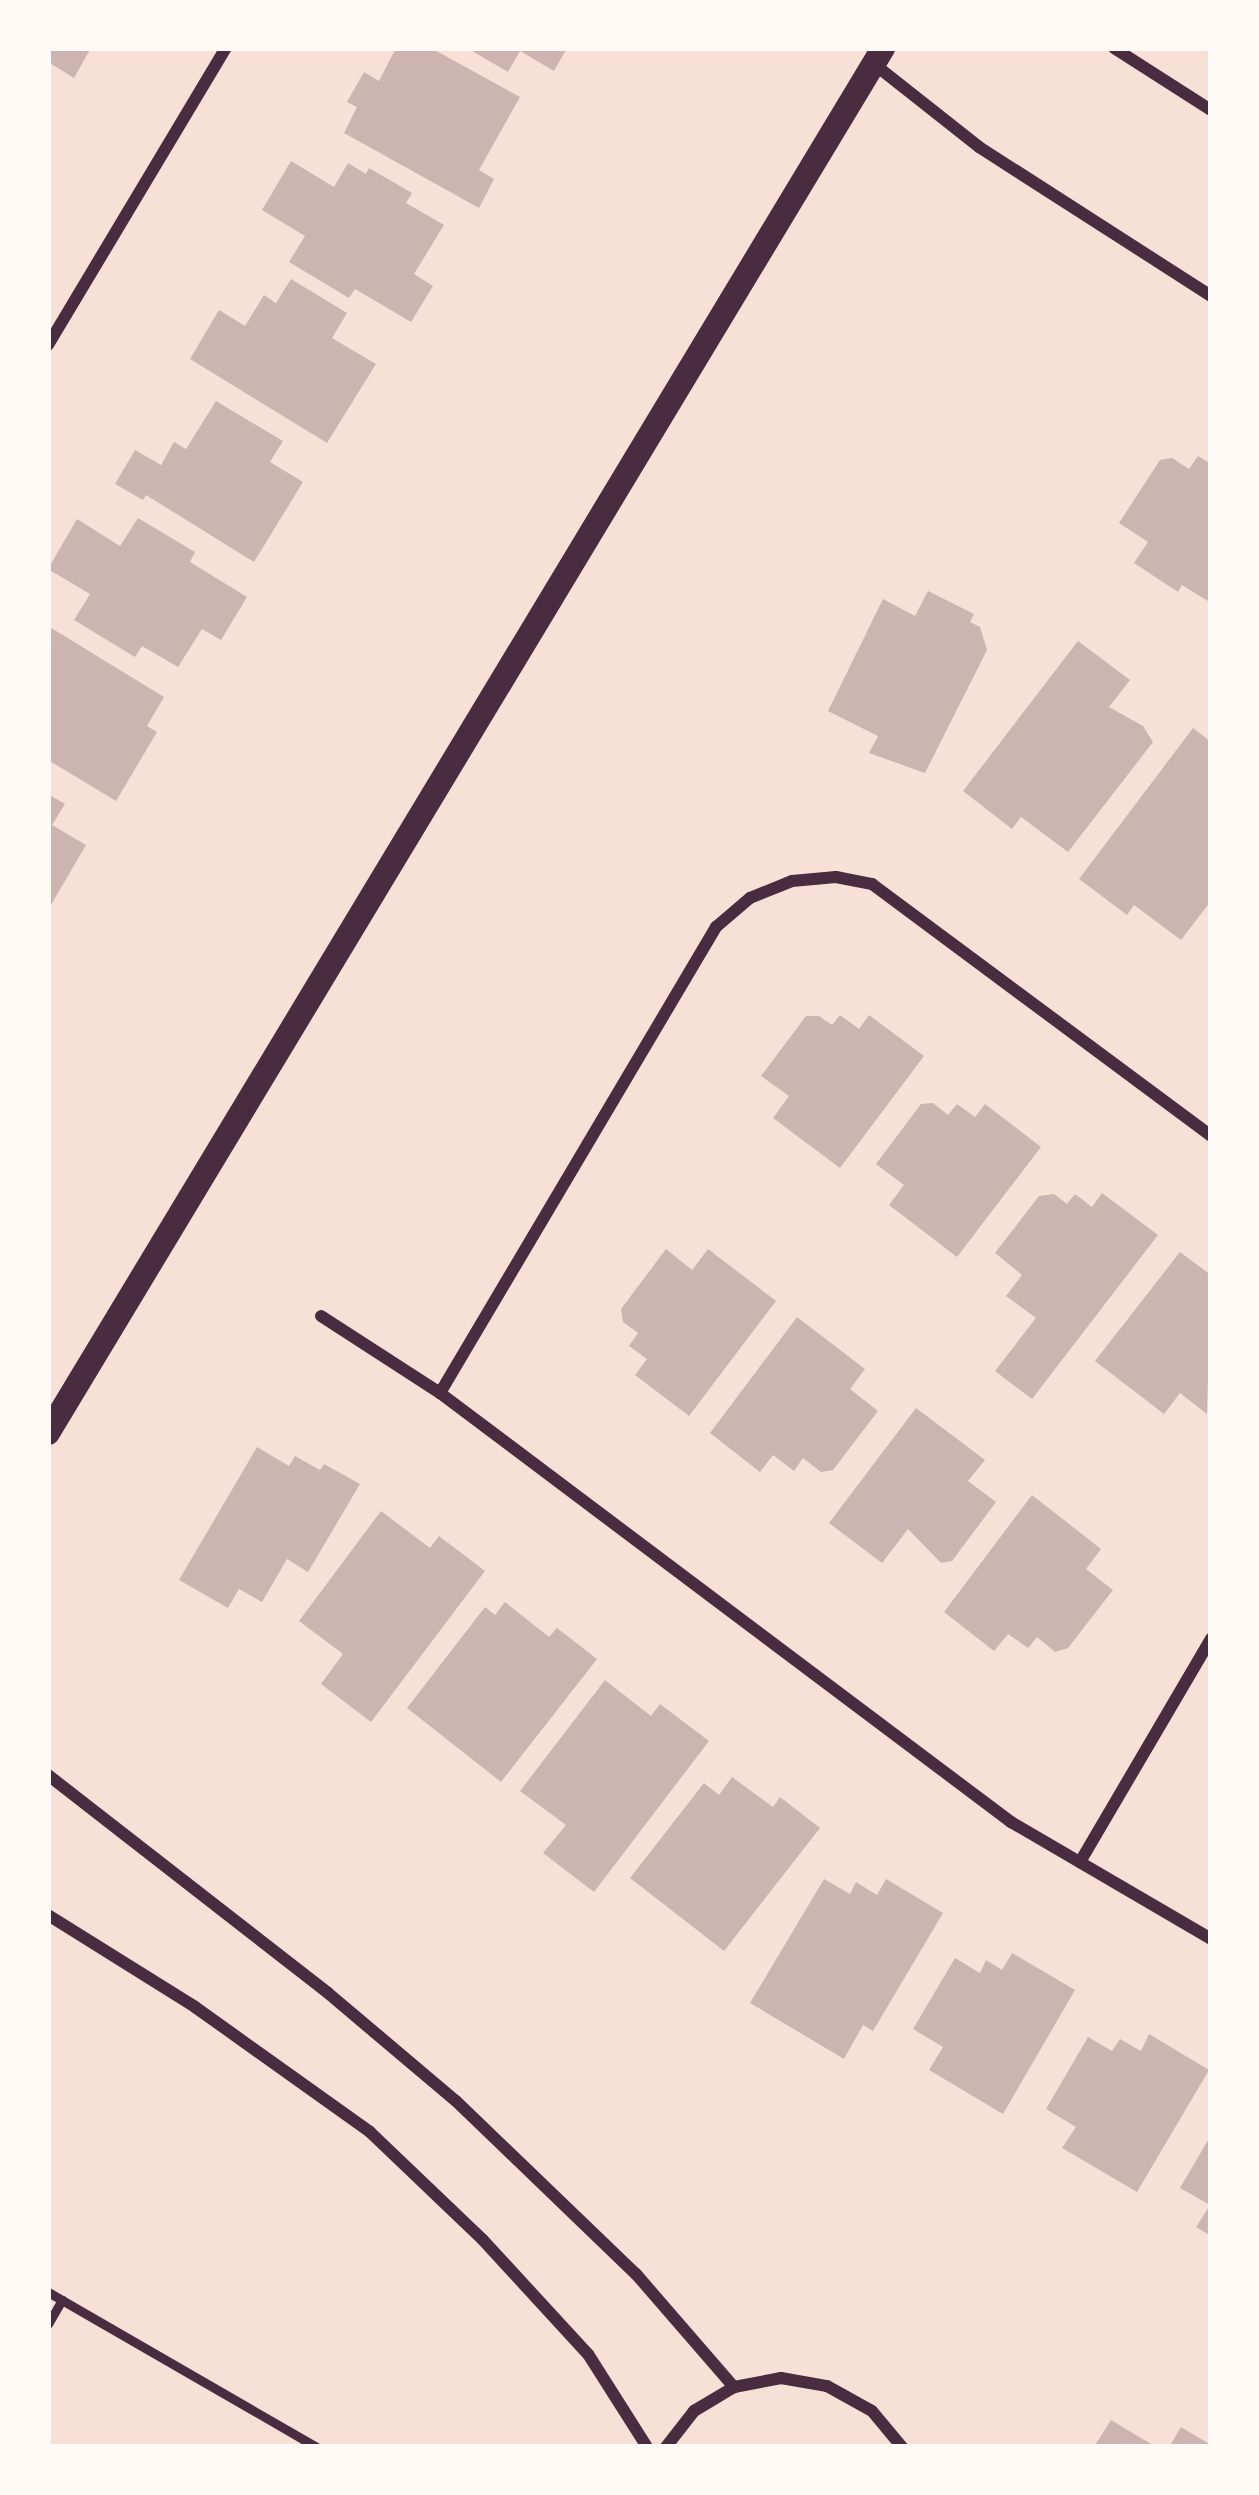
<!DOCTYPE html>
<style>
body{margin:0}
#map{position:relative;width:1259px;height:2495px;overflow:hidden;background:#f7e1d7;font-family:"Roboto Serif",serif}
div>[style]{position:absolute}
.building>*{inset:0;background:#ccb4b1}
.service>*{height:9px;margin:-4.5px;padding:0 4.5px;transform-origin:4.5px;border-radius:4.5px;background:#4a2c40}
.minor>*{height:12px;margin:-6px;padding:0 6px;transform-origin:6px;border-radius:6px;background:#4a2c40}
.secondary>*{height:24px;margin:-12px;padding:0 12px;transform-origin:12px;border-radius:12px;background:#4a2c40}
span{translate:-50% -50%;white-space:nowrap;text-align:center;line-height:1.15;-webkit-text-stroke:10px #fffaf5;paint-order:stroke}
.frame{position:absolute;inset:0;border:51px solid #fffaf5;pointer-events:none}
</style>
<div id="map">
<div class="building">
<i style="clip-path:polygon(48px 48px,91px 48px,74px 78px,48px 62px)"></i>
<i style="clip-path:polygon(396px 48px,431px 48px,520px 97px,479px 170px,494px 179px,479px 208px,344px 133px,357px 107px,347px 102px,364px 72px,379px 81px)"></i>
<i style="clip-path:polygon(467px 48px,567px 48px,554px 71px,520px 51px,508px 72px)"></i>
<i style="clip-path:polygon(291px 161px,334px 187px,348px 163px,366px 174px,369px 168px,412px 193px,406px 203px,444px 225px,414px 274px,433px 286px,411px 322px,355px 289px,349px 298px,289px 262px,305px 236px,262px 210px)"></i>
<i style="clip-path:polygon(291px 279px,347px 313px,332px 338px,376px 364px,327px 443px,190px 359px,219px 310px,245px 326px,264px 295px,276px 303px)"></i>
<i style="clip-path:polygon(216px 401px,283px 441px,270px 462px,303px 482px,254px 562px,146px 495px,143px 500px,115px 484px,135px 450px,161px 465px,174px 442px,186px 449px)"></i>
<i style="clip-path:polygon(1198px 456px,1211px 464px,1211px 603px,1182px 585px,1178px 592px,1134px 563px,1148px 542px,1119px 523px,1160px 460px,1172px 458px,1189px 469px)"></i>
<i style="clip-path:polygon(138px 518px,195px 552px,190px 562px,247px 597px,221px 640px,202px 629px,178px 667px,142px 646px,135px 657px,74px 620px,90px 594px,48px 569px,77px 519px,120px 546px)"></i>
<i style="clip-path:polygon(928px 591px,974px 614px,970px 622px,980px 627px,987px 650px,925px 773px,869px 753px,878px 736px,828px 711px,883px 599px,915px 616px)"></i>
<i style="clip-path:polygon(48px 626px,164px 697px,147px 726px,157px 732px,116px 801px,48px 760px)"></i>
<i style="clip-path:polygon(1078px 641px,1130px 680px,1109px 707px,1143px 726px,1153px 742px,1068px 852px,1021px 817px,1012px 829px,963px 791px)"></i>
<i style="clip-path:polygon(1193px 728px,1211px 742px,1211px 901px,1181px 940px,1134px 905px,1127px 915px,1079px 879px)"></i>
<i style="clip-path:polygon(48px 794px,65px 804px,52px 825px,86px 845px,48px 910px)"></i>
<i style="clip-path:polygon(840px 1015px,859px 1029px,869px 1015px,924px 1056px,840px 1168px,773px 1118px,789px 1096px,761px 1076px,806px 1016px,819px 1016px,832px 1025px)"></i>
<i style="clip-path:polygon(933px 1103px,948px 1115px,957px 1104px,975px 1117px,985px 1104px,1041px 1147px,957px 1257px,889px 1205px,904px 1185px,876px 1164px,921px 1104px)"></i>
<i style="clip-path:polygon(1102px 1193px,1158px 1235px,1032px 1399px,995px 1371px,1036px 1318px,1006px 1296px,1022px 1275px,995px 1253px,1039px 1196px,1054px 1194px,1067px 1204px,1075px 1194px,1092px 1207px)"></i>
<i style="clip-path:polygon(666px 1249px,692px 1270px,708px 1249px,776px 1301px,689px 1416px,635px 1375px,647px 1359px,629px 1346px,638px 1333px,623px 1322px,621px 1309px)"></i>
<i style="clip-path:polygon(1180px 1252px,1211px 1275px,1207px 1414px,1180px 1393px,1164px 1414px,1095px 1361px)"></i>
<i style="clip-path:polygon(797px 1317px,865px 1369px,850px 1389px,878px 1411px,833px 1470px,821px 1472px,803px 1458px,794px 1471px,773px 1455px,760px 1472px,710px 1433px)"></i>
<i style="clip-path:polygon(916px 1408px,985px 1460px,968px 1481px,996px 1502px,952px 1561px,941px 1563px,908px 1529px,882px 1563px,829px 1523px)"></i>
<i style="clip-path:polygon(257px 1447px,289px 1466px,295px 1456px,320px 1470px,324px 1464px,360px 1484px,308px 1572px,287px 1559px,262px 1602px,239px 1589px,228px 1608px,179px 1580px)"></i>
<i style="clip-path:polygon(1032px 1495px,1101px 1549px,1086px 1569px,1113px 1590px,1068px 1648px,1055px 1652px,1037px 1637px,1028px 1648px,1008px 1634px,994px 1651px,944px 1612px)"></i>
<i style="clip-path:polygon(381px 1511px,430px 1548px,439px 1536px,485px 1571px,371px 1722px,321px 1684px,343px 1654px,299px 1621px)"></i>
<i style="clip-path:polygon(505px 1602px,549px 1637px,557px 1628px,597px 1659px,501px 1782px,407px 1708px,485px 1607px,495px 1615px)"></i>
<i style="clip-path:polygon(605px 1680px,651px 1716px,660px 1704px,709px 1741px,594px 1892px,543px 1853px,566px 1825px,520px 1791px)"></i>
<i style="clip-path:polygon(732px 1777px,773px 1807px,780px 1797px,820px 1828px,724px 1951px,630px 1878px,704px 1783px,719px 1795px)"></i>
<i style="clip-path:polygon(824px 1879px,850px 1894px,856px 1882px,877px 1895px,886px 1879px,943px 1913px,873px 2031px,863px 2025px,844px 2059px,750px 2003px)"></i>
<i style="clip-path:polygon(1012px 1953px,1075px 1990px,1003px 2114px,929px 2070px,943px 2047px,913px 2029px,955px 1958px,980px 1973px,986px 1960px,1002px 1970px)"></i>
<i style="clip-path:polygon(1149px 2034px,1209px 2070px,1137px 2192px,1062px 2148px,1076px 2127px,1046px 2109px,1088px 2037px,1112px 2051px,1120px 2039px,1141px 2051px)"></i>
<i style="clip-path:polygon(1211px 2135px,1211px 2236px,1196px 2227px,1210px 2205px,1180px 2188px)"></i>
<i style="clip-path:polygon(1111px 2420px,1156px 2447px,1094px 2447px)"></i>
<i style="clip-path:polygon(1181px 2427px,1211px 2445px,1211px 2447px,1169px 2447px)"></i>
</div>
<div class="service">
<i style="left:48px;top:2292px;width:310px;rotate:30deg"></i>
<i style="left:48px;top:2324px;width:28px;rotate:-60deg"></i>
</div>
<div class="minor">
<i style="left:1114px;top:48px;width:115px;rotate:32.6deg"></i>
<i style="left:874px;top:64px;width:134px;rotate:38.3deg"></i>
<i style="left:979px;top:147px;width:276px;rotate:32.7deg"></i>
<i style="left:48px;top:345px;width:346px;rotate:-59.1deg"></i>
<i style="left:321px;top:1316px;width:142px;rotate:32.9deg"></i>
<i style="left:440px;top:1393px;width:714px;rotate:36.92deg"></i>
<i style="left:1011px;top:1822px;width:232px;rotate:30.3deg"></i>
<i style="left:440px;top:1393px;width:542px;rotate:-59.36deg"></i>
<i style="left:716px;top:927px;width:45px;rotate:-40.5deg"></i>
<i style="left:750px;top:898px;width:45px;rotate:-22deg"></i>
<i style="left:792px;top:881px;width:44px;rotate:-5.2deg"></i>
<i style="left:836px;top:877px;width:37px;rotate:11deg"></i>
<i style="left:872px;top:884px;width:422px;rotate:36.6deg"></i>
<i style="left:48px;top:1775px;width:355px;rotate:37.9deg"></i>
<i style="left:328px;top:1993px;width:167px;rotate:40.2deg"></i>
<i style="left:456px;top:2101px;width:250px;rotate:43.9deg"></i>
<i style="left:636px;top:2274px;width:150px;rotate:49.1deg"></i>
<i style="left:1080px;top:1862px;width:259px;rotate:-59.6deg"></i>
<i style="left:48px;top:1915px;width:173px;rotate:32deg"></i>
<i style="left:195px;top:2007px;width:215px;rotate:35.5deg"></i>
<i style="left:370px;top:2132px;width:156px;rotate:43.7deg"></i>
<i style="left:483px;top:2240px;width:155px;rotate:47.4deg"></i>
<i style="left:588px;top:2354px;width:110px;rotate:57.6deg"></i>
<i style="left:666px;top:2447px;width:46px;rotate:-52.1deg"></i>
<i style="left:694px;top:2411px;width:47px;rotate:-31deg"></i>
<i style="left:734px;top:2387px;width:48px;rotate:-10.8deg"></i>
<i style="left:781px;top:2378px;width:47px;rotate:9.9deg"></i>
<i style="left:827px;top:2386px;width:51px;rotate:29.1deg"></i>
<i style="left:872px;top:2411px;width:47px;rotate:50.2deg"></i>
</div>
<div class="secondary">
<i style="left:48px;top:1433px;width:1617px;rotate:-58.91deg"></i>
</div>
<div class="frame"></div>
</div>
